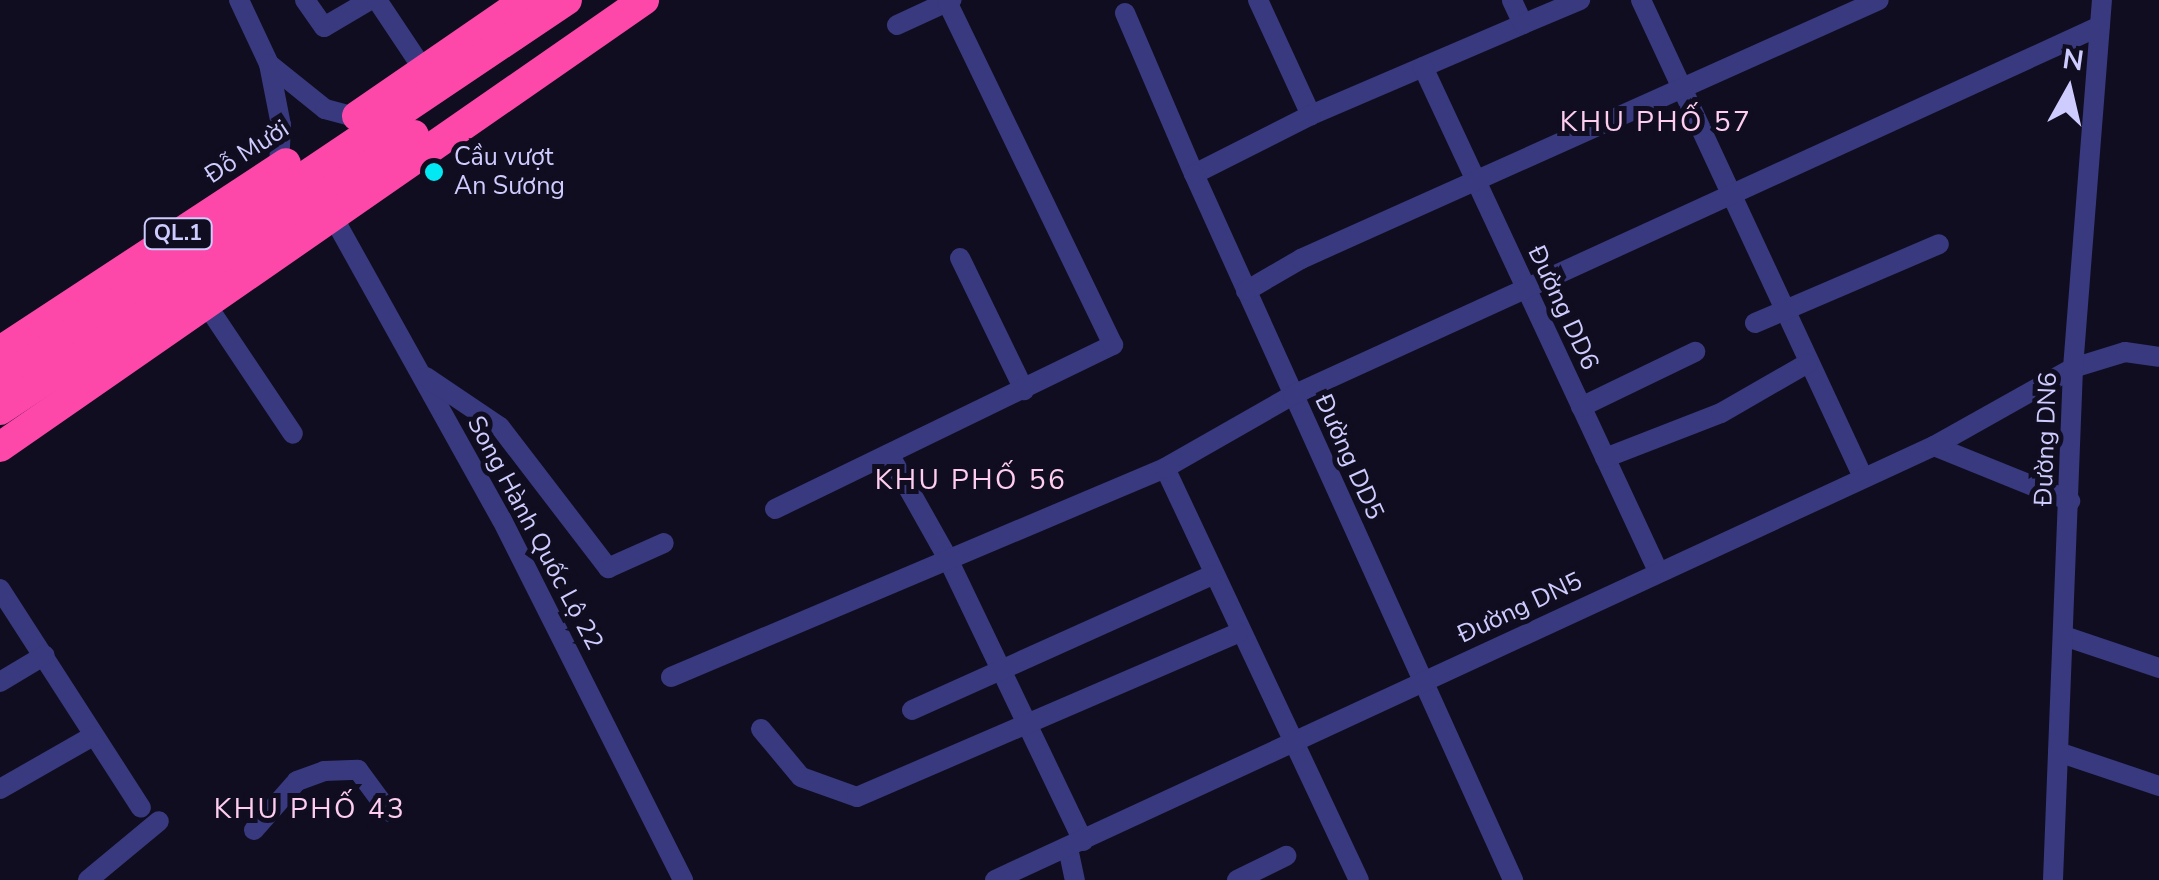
<!DOCTYPE html>
<meta charset="utf-8">
<style>
body{margin:0}
#map{position:relative;width:2159px;height:880px;overflow:hidden;background:#0f0d1f;font-family:"Nunito Sans",sans-serif}
div>[style]{position:absolute}
.minor>*{height:20px;margin:-10px;padding:0 10px;transform-origin:10px;border-radius:10px;background:#38397e}
.highway>*{height:30px;margin:-15px;padding:0 15px;transform-origin:15px;border-radius:15px;background:#fd48a9}
.dots>*{width:28px;height:28px;translate:-50% -50%;box-sizing:border-box;border:5px solid #0f0d1f;border-radius:50%}
span{translate:-50% -50%;white-space:nowrap;text-align:center;line-height:1.15;-webkit-text-stroke:10px #0f0d1f;paint-order:stroke}
.shield-label span{padding:2px 8px;background:#0f0d1f;border:2px solid;border-radius:8px;-webkit-text-stroke-width:0}
.shield-label{font-size:22px;color:#cecbfe;font-weight:700}
.street-label{font-size:25px;color:#cecbfe}
.poi-label{font-size:25px;color:#cecbfe}
.left{translate:0 -50%;text-align:left}
.neighbourhood-label{font-size:28px;color:#fecdef;letter-spacing:2.5px}
.north{position:absolute;left:2019px;top:40px;width:100px;height:100px;-webkit-text-stroke:8px #0f0d1f;paint-order:stroke;rotate:8deg;font-size:28px;font-weight:700;line-height:40px;text-align:center;color:#cecbfe}
.north::after{content:'';display:block;margin:auto;width:35px;height:45px;background:#cecbfe;clip-path:polygon(50% 0,100% 100%,50% 72%,0 100%)}
</style>
<div id="map">
<div class="minor">
<i style="left:239px;top:0;width:71px;rotate:64.9deg"></i>
<i style="left:269px;top:64px;width:62px;rotate:78.9deg"></i>
<i style="left:281px;top:125px;width:42px;rotate:92.7deg"></i>
<i style="left:305px;top:0;width:33px;rotate:55deg"></i>
<i style="left:324px;top:27px;width:53px;rotate:-30.4deg"></i>
<i style="left:377px;top:0;width:83px;rotate:56.3deg"></i>
<i style="left:1258px;top:0;width:127px;rotate:65.3deg"></i>
<i style="left:1311px;top:115px;width:231px;rotate:-23.2deg"></i>
<i style="left:1523px;top:24px;width:26px;rotate:-115deg"></i>
<i style="left:1641px;top:0;width:524px;rotate:65.05deg"></i>
<i style="left:1125px;top:13px;width:175px;rotate:66.8deg"></i>
<i style="left:1523px;top:24px;width:62px;rotate:-22.8deg"></i>
<i style="left:897px;top:25px;width:60px;rotate:-24.8deg"></i>
<i style="left:269px;top:64px;width:72px;rotate:38.8deg"></i>
<i style="left:325px;top:109px;width:31px;rotate:15deg"></i>
<i style="left:1423px;top:67px;width:556px;rotate:65deg"></i>
<i style="left:1311px;top:115px;width:131px;rotate:153.2deg"></i>
<i style="left:1194px;top:174px;width:775px;rotate:65.68deg"></i>
<i style="left:332px;top:215px;width:349px;rotate:60.9deg"></i>
<i style="left:502px;top:520px;width:403px;rotate:63.3deg"></i>
<i style="left:960px;top:258px;width:147px;rotate:64.1deg"></i>
<i style="left:1246px;top:291px;width:64px;rotate:-30.2deg"></i>
<i style="left:1301px;top:259px;width:633px;rotate:-24.14deg"></i>
<i style="left:206px;top:304px;width:156px;rotate:56.2deg"></i>
<i style="left:1755px;top:323px;width:200px;rotate:-23.2deg"></i>
<i style="left:426px;top:377px;width:89px;rotate:34deg"></i>
<i style="left:500px;top:427px;width:178px;rotate:52.5deg"></i>
<i style="left:608px;top:568px;width:61px;rotate:-24.1deg"></i>
<i style="left:1581px;top:407px;width:127px;rotate:-25.8deg"></i>
<i style="left:1934px;top:446px;width:147px;rotate:22deg"></i>
<i style="left:889px;top:454px;width:118px;rotate:60.6deg"></i>
<i style="left:947px;top:557px;width:315px;rotate:64.4deg"></i>
<i style="left:1605px;top:458px;width:124px;rotate:-21.2deg"></i>
<i style="left:1721px;top:413px;width:100px;rotate:-29.9deg"></i>
<i style="left:1165px;top:468px;width:455px;rotate:64.8deg"></i>
<i style="left:775px;top:509px;width:376px;rotate:-25.9deg"></i>
<i style="left:1113px;top:345px;width:380px;rotate:-115.8deg"></i>
<i style="left:0;top:589px;width:260px;rotate:57.2deg"></i>
<i style="left:2064px;top:636px;width:100px;rotate:18.6deg"></i>
<i style="left:671px;top:677px;width:536px;rotate:-22.93deg"></i>
<i style="left:1165px;top:468px;width:147px;rotate:-29.7deg"></i>
<i style="left:1293px;top:395px;width:887px;rotate:-24.57deg"></i>
<i style="left:0;top:682px;width:52px;rotate:-31deg"></i>
<i style="left:912px;top:710px;width:329px;rotate:-24.2deg"></i>
<i style="left:761px;top:729px;width:62px;rotate:50.2deg"></i>
<i style="left:801px;top:777px;width:59px;rotate:19.7deg"></i>
<i style="left:857px;top:797px;width:415px;rotate:-23.3deg"></i>
<i style="left:2058px;top:752px;width:107px;rotate:18.6deg"></i>
<i style="left:0;top:789px;width:107px;rotate:-29.7deg"></i>
<i style="left:254px;top:830px;width:65px;rotate:-48.7deg"></i>
<i style="left:297px;top:781px;width:29px;rotate:-20deg"></i>
<i style="left:324px;top:771px;width:34px;rotate:-2deg"></i>
<i style="left:358px;top:770px;width:52px;rotate:53.6deg"></i>
<i style="left:1068px;top:848px;width:33px;rotate:78deg"></i>
<i style="left:88px;top:880px;width:92px;rotate:-39.7deg"></i>
<i style="left:995px;top:880px;width:1034px;rotate:-24.81deg"></i>
<i style="left:1934px;top:446px;width:159px;rotate:-29.3deg"></i>
<i style="left:2073px;top:368px;width:54px;rotate:-17.1deg"></i>
<i style="left:2125px;top:352px;width:34px;rotate:8deg"></i>
<i style="left:1237px;top:880px;width:55px;rotate:-26.1deg"></i>
<i style="left:2053px;top:880px;width:512px;rotate:-87.76deg"></i>
<i style="left:2073px;top:368px;width:369px;rotate:-85.5deg"></i>
</div>
<div class="highway">
<i style="left:357px;top:116px;width:205px;rotate:-34.5deg"></i>
<i style="left:0;top:351px;width:342px;rotate:-33.3deg"></i>
<i style="left:0;top:381px;width:683px;rotate:-33.9deg"></i>
<i style="left:0;top:410px;width:497px;rotate:-33.6deg"></i>
<i style="left:0;top:447px;width:784px;rotate:-34.76deg"></i>
</div>
<div class="dots">
<i style="left:434px;top:172px;background:#03e9f3"></i>
</div>
<div class="shield-label">
<span style="left:178px;top:234px">QL.1</span>
</div>
<div class="street-label">
<span style="left:247px;top:152px;rotate:-33deg">Đỗ Mười</span>
<span style="left:1563px;top:308px;rotate:65deg">Đường DD6</span>
<span style="left:2046px;top:439px;rotate:-88deg">Đường DN6</span>
<span style="left:1349px;top:457px;rotate:66deg">Đường DD5</span>
<span style="left:535px;top:533px;rotate:62deg">Song Hành Quốc Lộ 22</span>
<span style="left:1520px;top:608px;rotate:-25deg">Đường DN5</span>
</div>
<div class="poi-label">
<span class="left" style="left:454px;top:172px">Cầu vượt<br>An Sương</span>
</div>
<div class="neighbourhood-label">
<span style="left:1656px;top:122px">KHU PHỐ 57</span>
<span style="left:971px;top:480px">KHU PHỐ 56</span>
<span style="left:310px;top:809px">KHU PHỐ 43</span>
</div>
<div class="north">N</div>
</div>
